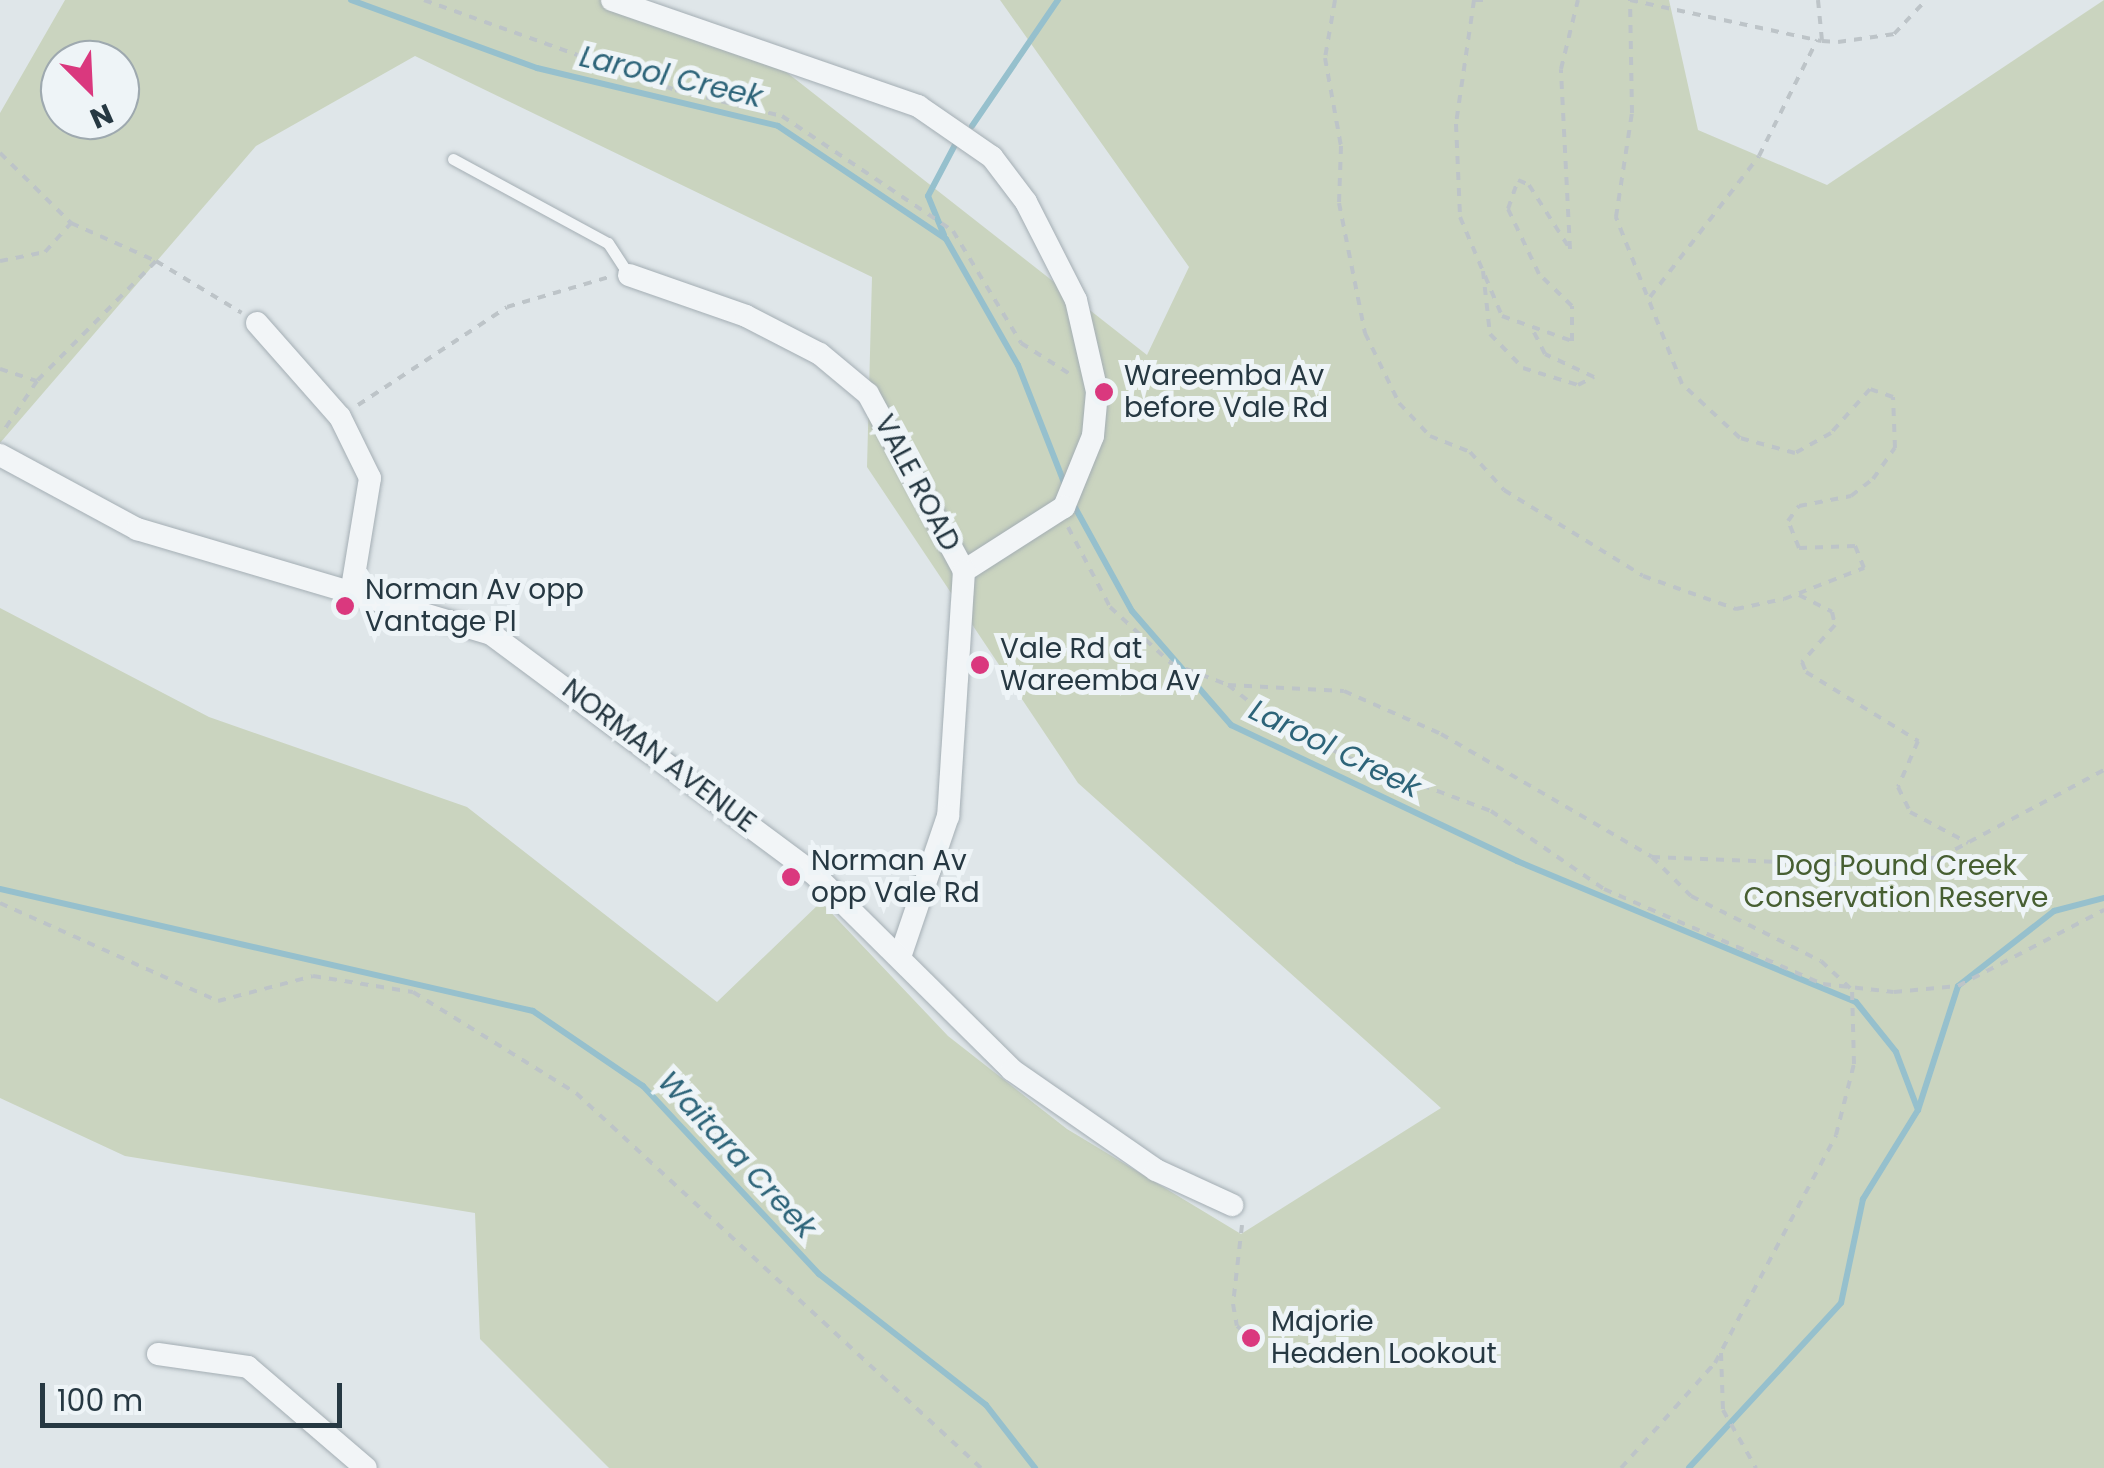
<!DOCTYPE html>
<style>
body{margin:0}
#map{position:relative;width:2104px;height:1468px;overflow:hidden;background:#dfe6e9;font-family:Poppins,sans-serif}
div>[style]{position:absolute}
.green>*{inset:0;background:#cad4bf}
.stream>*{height:6px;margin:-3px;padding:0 3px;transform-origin:3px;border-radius:3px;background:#96c0cd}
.path>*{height:4px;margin-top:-2px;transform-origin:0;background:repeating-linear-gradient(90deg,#bdc4c8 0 8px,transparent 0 16px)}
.roads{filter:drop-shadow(0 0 2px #a4aeb4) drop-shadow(0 0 2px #a4aeb4)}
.lane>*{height:11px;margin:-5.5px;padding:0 5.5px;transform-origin:5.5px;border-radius:5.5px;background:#f2f5f7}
.street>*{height:22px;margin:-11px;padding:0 11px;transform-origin:11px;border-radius:11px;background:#f2f5f7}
.dots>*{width:28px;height:28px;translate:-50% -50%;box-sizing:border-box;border:5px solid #eef4f7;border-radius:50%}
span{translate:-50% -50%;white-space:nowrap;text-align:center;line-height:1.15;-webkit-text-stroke:10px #eef4f7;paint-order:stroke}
.poi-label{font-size:28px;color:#263842}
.left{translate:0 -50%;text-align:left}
.street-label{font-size:28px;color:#263842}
.park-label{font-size:28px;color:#475f32}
.water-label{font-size:30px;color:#2d6479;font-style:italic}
.north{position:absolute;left:40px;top:40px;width:100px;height:100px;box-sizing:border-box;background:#eef4f7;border:2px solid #9ea9af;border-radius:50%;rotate:156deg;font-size:28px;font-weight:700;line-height:40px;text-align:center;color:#263842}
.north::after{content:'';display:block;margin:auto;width:35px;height:45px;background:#da387e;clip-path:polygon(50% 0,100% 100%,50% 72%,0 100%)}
.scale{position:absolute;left:40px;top:1383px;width:302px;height:45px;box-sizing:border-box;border:5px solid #263842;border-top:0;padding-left:12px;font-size:30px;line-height:35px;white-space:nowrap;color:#263842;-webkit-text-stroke:8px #eef4f7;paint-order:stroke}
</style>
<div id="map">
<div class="green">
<i style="clip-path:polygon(evenodd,65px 0,643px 0,743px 38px,1147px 355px,1189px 267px,1000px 0,1669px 0,1698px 130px,1827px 185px,2104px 0,2104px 1468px,609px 1468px,480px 1339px,475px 1213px,125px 1156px,0 1098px,0 608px,209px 717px,467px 807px,717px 1002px,821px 902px,948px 1036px,1067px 1129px,1241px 1234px,1441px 1108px,1078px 783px,867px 467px,872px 277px,415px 56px,256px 146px,0 443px,0 113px,65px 0,60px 60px,120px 60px,120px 120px,60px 120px,60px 60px)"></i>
</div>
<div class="stream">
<i style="left:351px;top:0;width:198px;rotate:20.1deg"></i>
<i style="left:537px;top:68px;width:248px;rotate:13.5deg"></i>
<i style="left:778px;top:126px;width:202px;rotate:33.9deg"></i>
<i style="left:946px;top:239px;width:145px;rotate:60.3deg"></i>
<i style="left:1018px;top:365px;width:129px;rotate:68.6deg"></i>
<i style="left:972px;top:126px;width:153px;rotate:-55.7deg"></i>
<i style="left:944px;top:235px;width:42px;rotate:-112.3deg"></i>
<i style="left:928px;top:196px;width:62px;rotate:-62.2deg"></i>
<i style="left:1072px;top:502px;width:124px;rotate:61.2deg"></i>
<i style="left:1132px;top:611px;width:151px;rotate:49deg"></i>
<i style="left:1231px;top:725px;width:317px;rotate:25.4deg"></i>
<i style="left:1517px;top:861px;width:367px;rotate:22.6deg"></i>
<i style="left:1856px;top:1002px;width:64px;rotate:51.3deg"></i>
<i style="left:1896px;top:1052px;width:62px;rotate:69.2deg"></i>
<i style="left:1918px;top:1110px;width:105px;rotate:121.7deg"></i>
<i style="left:1863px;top:1199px;width:106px;rotate:101.9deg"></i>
<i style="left:1841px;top:1303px;width:224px;rotate:132.7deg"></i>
<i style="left:0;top:889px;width:547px;rotate:12.89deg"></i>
<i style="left:533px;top:1011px;width:133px;rotate:34.3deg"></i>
<i style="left:643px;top:1086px;width:258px;rotate:46.9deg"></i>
<i style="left:819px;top:1274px;width:212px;rotate:38.1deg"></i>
<i style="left:986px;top:1405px;width:80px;rotate:52.1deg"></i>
<i style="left:1918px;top:1110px;width:130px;rotate:-72.1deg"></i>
<i style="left:1958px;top:986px;width:122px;rotate:-38deg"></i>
<i style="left:2054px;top:911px;width:52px;rotate:-14.6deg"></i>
</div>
<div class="path">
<i style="left:424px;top:0;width:267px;rotate:19.7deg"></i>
<i style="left:675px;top:90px;width:110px;rotate:13.7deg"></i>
<i style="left:782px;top:116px;width:206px;rotate:33.9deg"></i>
<i style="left:953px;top:231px;width:131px;rotate:58.7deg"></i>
<i style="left:1021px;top:343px;width:62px;rotate:32.4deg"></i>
<i style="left:1335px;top:0;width:59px;rotate:99.8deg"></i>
<i style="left:1325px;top:58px;width:89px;rotate:79.7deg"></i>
<i style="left:1341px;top:146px;width:57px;rotate:92deg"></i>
<i style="left:1339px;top:203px;width:133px;rotate:78.7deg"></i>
<i style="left:1365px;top:333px;width:78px;rotate:64.1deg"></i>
<i style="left:1399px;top:403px;width:45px;rotate:46.8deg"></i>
<i style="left:1430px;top:436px;width:43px;rotate:21.8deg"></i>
<i style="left:1470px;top:452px;width:51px;rotate:48.2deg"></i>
<i style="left:1504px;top:490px;width:163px;rotate:31.7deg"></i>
<i style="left:1643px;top:576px;width:99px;rotate:19.5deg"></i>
<i style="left:1736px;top:609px;width:49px;rotate:-11.8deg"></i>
<i style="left:1784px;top:599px;width:86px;rotate:-21.2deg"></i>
<i style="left:1864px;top:568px;width:24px;rotate:-112deg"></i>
<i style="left:1855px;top:546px;width:56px;rotate:178deg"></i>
<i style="left:1799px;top:548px;width:29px;rotate:-112deg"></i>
<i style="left:1788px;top:521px;width:19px;rotate:-54deg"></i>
<i style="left:1799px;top:506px;width:53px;rotate:-10.9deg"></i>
<i style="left:1851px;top:496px;width:28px;rotate:-38deg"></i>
<i style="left:1873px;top:479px;width:38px;rotate:-55deg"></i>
<i style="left:1895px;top:448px;width:51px;rotate:-92.2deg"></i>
<i style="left:1893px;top:397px;width:24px;rotate:-161deg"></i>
<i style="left:1870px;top:389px;width:59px;rotate:131.6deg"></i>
<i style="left:1831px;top:433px;width:41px;rotate:150.9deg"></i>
<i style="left:1795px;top:453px;width:57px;rotate:-164.7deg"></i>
<i style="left:1740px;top:438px;width:79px;rotate:-137deg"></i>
<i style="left:1682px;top:384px;width:180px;rotate:-111.6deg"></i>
<i style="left:1616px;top:217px;width:105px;rotate:-81.3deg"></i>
<i style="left:1632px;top:113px;width:113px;rotate:-91deg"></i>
<i style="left:1474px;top:0;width:125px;rotate:98.3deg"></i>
<i style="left:1456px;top:124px;width:93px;rotate:87.5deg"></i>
<i style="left:1460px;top:217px;width:108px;rotate:67deg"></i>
<i style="left:1502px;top:316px;width:74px;rotate:19.7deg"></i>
<i style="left:1572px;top:341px;width:35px;rotate:-90deg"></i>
<i style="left:1572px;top:306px;width:46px;rotate:-135.9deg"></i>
<i style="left:1539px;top:274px;width:72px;rotate:-115.5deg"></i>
<i style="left:1508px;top:209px;width:31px;rotate:-71deg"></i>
<i style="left:1518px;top:180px;width:12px;rotate:24deg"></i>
<i style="left:1529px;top:185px;width:76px;rotate:57.4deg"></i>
<i style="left:1570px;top:249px;width:180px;rotate:-92.9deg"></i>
<i style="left:1561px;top:69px;width:71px;rotate:-76.2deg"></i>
<i style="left:1475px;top:0;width:12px"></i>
<i style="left:1630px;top:0;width:196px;rotate:12.1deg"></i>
<i style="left:1818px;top:0;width:41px;rotate:84.4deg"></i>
<i style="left:1822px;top:41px;width:16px;rotate:4deg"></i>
<i style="left:1838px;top:42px;width:57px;rotate:-8.1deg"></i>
<i style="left:1894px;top:34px;width:47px;rotate:-46.7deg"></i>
<i style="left:0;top:153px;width:100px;rotate:44.6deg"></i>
<i style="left:71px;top:223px;width:93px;rotate:24.1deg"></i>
<i style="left:156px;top:261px;width:169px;rotate:134.8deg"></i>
<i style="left:37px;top:381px;width:63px;rotate:123.9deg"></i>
<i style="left:0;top:261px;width:46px;rotate:-11.3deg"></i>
<i style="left:45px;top:252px;width:39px;rotate:-48deg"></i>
<i style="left:156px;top:261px;width:100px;rotate:31.2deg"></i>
<i style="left:1483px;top:271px;width:63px;rotate:83.7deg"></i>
<i style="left:1490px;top:334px;width:47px;rotate:45.9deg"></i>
<i style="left:1523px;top:368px;width:58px;rotate:17.2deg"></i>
<i style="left:1578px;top:385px;width:18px;rotate:-27deg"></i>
<i style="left:1594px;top:377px;width:54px;rotate:-154.9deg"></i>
<i style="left:1545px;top:354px;width:27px;rotate:-117deg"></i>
<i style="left:1650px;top:297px;width:178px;rotate:-52.3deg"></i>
<i style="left:1759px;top:156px;width:130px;rotate:-63.4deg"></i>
<i style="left:0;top:369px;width:39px;rotate:18deg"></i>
<i style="left:358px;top:405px;width:178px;rotate:-33.3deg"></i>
<i style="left:507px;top:307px;width:106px;rotate:-16.4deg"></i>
<i style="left:1068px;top:527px;width:90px;rotate:62.3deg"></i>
<i style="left:1110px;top:607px;width:83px;rotate:42.6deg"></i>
<i style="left:1171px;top:663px;width:61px;rotate:21.1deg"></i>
<i style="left:1228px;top:685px;width:116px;rotate:3deg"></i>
<i style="left:1344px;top:691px;width:106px;rotate:23.9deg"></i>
<i style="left:1441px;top:734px;width:244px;rotate:30.2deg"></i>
<i style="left:1652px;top:857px;width:55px;rotate:45deg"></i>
<i style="left:1691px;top:896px;width:145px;rotate:26.6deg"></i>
<i style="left:1821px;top:961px;width:40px;rotate:43deg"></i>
<i style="left:1799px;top:595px;width:37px;rotate:27deg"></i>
<i style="left:1832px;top:612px;width:13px;rotate:77deg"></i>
<i style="left:1835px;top:625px;width:50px;rotate:131.7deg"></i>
<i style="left:1802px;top:662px;width:11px;rotate:68deg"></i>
<i style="left:1806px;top:672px;width:132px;rotate:31.6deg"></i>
<i style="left:1918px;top:741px;width:50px;rotate:113.5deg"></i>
<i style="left:1898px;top:787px;width:28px;rotate:64deg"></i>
<i style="left:1910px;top:812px;width:66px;rotate:28.1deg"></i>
<i style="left:1228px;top:685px;width:58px;rotate:38deg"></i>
<i style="left:1274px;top:721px;width:81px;rotate:26.3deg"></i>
<i style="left:1347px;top:757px;width:154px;rotate:20.6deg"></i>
<i style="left:1491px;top:811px;width:137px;rotate:34.6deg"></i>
<i style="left:1604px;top:889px;width:239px;rotate:23.5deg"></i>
<i style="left:1823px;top:984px;width:71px;rotate:6.4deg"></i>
<i style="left:1894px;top:992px;width:64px;rotate:-5.4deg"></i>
<i style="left:1958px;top:986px;width:165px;rotate:-27.5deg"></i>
<i style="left:1652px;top:857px;width:213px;rotate:2.2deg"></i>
<i style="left:1865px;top:865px;width:76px;rotate:-6deg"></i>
<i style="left:1941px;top:857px;width:185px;rotate:-28.1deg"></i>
<i style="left:0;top:903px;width:239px;rotate:24.2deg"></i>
<i style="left:218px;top:1001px;width:98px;rotate:-14.7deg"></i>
<i style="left:313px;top:976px;width:101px;rotate:9.1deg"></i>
<i style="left:413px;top:992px;width:192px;rotate:31.8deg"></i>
<i style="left:576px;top:1093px;width:552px;rotate:42.8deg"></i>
<i style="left:1242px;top:1225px;width:80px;rotate:96.5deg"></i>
<i style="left:1233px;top:1304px;width:22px;rotate:80deg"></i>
<i style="left:1237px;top:1326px;width:18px;rotate:41deg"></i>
<i style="left:1721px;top:1353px;width:57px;rotate:88deg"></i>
<i style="left:1723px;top:1410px;width:67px;rotate:60.4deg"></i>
<i style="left:1621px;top:1468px;width:141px;rotate:-48.2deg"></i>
<i style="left:1715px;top:1363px;width:258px;rotate:-62deg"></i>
<i style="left:1836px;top:1135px;width:73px;rotate:-75.8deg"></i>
<i style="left:1854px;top:1064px;width:74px;rotate:-91.5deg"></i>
</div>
<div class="roads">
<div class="lane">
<i style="left:453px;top:159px;width:176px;rotate:28.5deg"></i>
<i style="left:608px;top:243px;width:38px;rotate:57deg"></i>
</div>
<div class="street">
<i style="left:612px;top:0;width:324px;rotate:19.1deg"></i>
<i style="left:918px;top:106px;width:90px;rotate:34.6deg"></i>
<i style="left:992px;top:157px;width:56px;rotate:52.9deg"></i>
<i style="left:1026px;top:202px;width:110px;rotate:63deg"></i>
<i style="left:1076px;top:300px;width:94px;rotate:77.1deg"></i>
<i style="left:1097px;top:392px;width:44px;rotate:95.2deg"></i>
<i style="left:1093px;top:436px;width:77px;rotate:112.2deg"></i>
<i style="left:1064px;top:507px;width:119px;rotate:147.4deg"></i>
<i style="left:629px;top:275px;width:124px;rotate:19.3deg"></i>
<i style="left:746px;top:316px;width:83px;rotate:27.2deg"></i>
<i style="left:820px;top:354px;width:62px;rotate:39.8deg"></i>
<i style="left:868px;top:394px;width:201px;rotate:61.5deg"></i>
<i style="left:964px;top:571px;width:246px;rotate:93.7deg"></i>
<i style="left:948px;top:816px;width:146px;rotate:108.8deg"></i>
<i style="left:257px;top:323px;width:125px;rotate:48.6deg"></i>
<i style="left:340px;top:417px;width:68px;rotate:63.8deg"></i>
<i style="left:370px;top:478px;width:111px;rotate:99.3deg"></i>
<i style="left:0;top:455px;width:156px;rotate:28.4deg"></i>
<i style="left:137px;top:529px;width:369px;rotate:16.5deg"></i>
<i style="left:491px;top:634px;width:400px;rotate:36.6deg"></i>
<i style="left:812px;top:872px;width:281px;rotate:44.7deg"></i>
<i style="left:1012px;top:1070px;width:175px;rotate:34.8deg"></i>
<i style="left:1156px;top:1170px;width:84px;rotate:24.7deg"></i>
<i style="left:158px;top:1354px;width:91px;rotate:8.2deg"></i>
<i style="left:248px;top:1367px;width:155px;rotate:40.6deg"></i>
</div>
</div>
<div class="dots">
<i style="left:1104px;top:392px;background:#da387e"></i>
<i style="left:345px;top:606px;background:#da387e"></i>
<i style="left:980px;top:665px;background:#da387e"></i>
<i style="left:791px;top:877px;background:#da387e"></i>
<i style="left:1251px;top:1338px;background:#da387e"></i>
</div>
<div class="poi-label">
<span class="left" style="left:1124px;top:392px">Wareemba Av<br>before Vale Rd</span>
<span class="left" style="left:365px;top:606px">Norman Av opp<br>Vantage Pl</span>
<span class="left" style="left:1000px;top:665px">Vale Rd at<br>Wareemba Av</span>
<span class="left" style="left:811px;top:877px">Norman Av<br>opp Vale Rd</span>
<span class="left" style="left:1271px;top:1338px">Majorie<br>Headen Lookout</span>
</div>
<div class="street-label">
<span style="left:917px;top:483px;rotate:62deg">VALE ROAD</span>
<span style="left:659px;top:756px;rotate:37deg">NORMAN AVENUE</span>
</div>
<div class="park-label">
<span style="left:1896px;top:882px">Dog Pound Creek<br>Conservation Reserve</span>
</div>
<div class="water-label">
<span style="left:671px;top:77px;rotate:13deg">Larool Creek</span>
<span style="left:1335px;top:749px;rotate:26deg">Larool Creek</span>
<span style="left:737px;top:1155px;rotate:47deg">Waitara Creek</span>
</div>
<div class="north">N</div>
<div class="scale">100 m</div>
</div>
